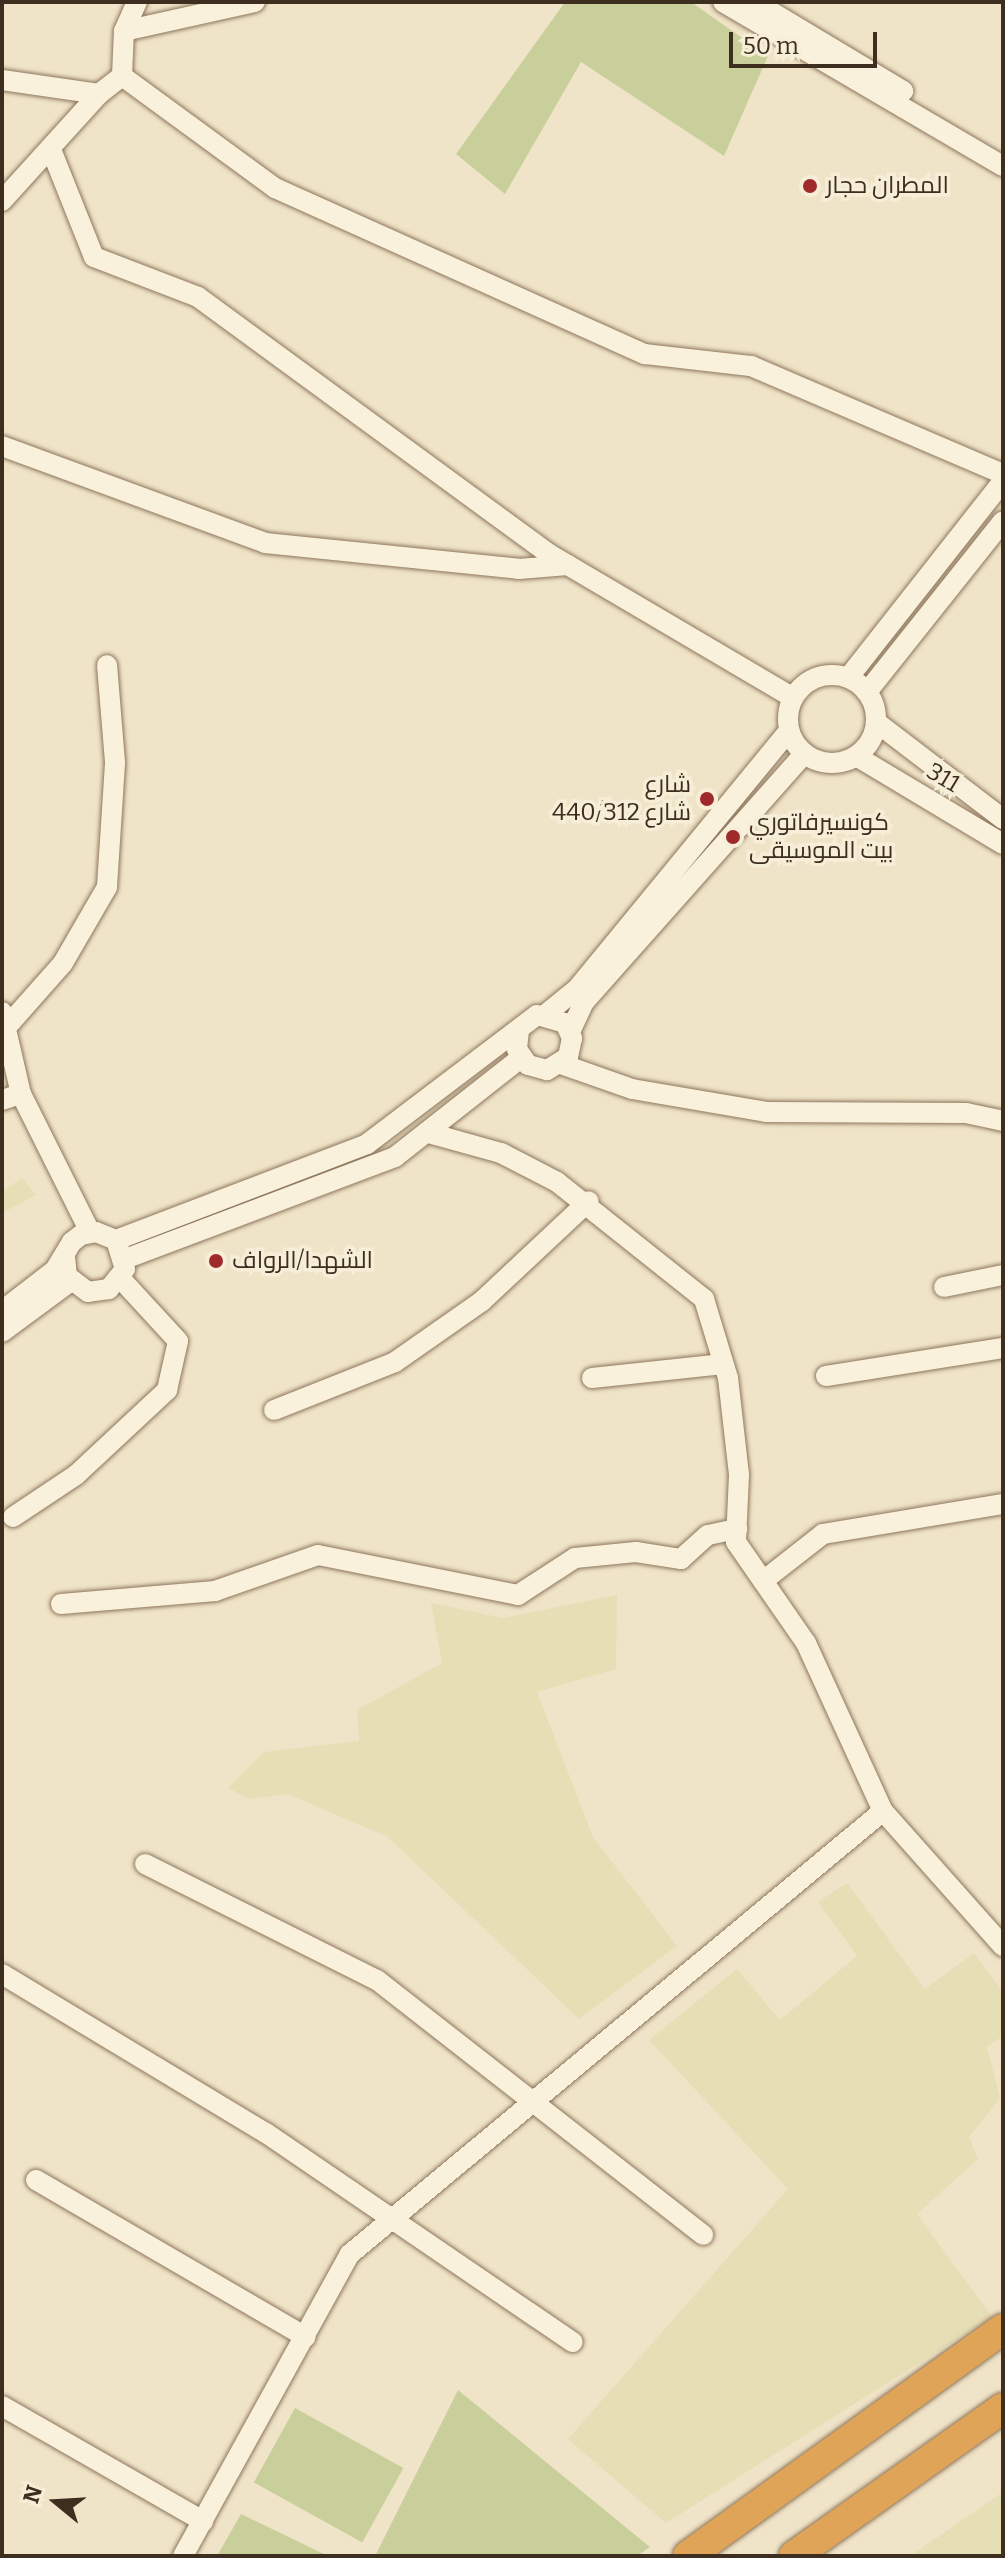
<!DOCTYPE html>
<meta charset="utf-8">
<style>
body{margin:0}
#map{position:relative;width:1005px;height:2558px;overflow:hidden;background:#f0e4c8;font-family:Bitter,Cairo,serif}
div>[style]{position:absolute}
.farmland>*{inset:0;background:#e6deb5}
.green>*{inset:0;background:#c9cf9b;transform-origin:0 0}
.roads{filter:drop-shadow(0 0 2px #8d765c) drop-shadow(0 0 2px #8d765c)}
.minor>*{height:20px;margin:-10px;padding:0 10px;transform-origin:10px;border-radius:10px;background:#faf1dc}
.minor>.ring{margin:-10px;padding:0;box-sizing:content-box;background:none;border:20px solid #faf1dc;border-radius:50%}
.highway>*{height:30px;margin:-15px;padding:0 15px;transform-origin:15px;border-radius:15px;background:#e0a458}
.dots>*{width:22px;height:22px;translate:-50% -50%;box-sizing:border-box;border:4px solid #f7eed8;border-radius:50%}
span{translate:-50% -50%;white-space:nowrap;text-align:center;line-height:1.15;-webkit-text-stroke:7px #f7eed8;paint-order:stroke}
.poi-label{font-size:24px;color:#3d2e20}
.left{translate:0 -50%;text-align:left}
.right{translate:-100% -50%;text-align:right}
.street-label{font-size:24px;color:#3d2e20}
.frame{position:absolute;inset:0;border:4px solid #3d2e20;pointer-events:none}
.north{position:absolute;left:16px;top:2462px;width:80px;height:80px;-webkit-text-stroke:6px #f7eed8;paint-order:stroke;rotate:288deg;font-size:22px;font-weight:700;line-height:32px;text-align:center;color:#3d2e20}
.north::after{content:'';display:block;margin:auto;width:28px;height:36px;background:#3d2e20;clip-path:polygon(50% 0,100% 100%,50% 72%,0 100%)}
.scale{position:absolute;left:729px;top:32px;width:148px;height:36px;box-sizing:border-box;border:4px solid #3d2e20;border-top:0;padding-left:10px;font-size:24px;line-height:28px;white-space:nowrap;color:#3d2e20;-webkit-text-stroke:6px #f7eed8;paint-order:stroke}
</style>
<div id="map">
<div class="farmland">
<i style="clip-path:polygon(22px 1178px,36px 1195px,2px 1213px,2px 1192px)"></i>
<i style="clip-path:polygon(617px 1595px,616px 1669px,537px 1692px,593px 1837px,677px 1946px,579px 2019px,388px 1837px,288px 1794px,249px 1799px,228px 1788px,264px 1752px,359px 1741px,357px 1710px,442px 1663px,431px 1603px,503px 1618px)"></i>
<i style="clip-path:polygon(847px 1883px,925px 1989px,974px 1953px,1003px 1992px,1003px 2036px,987px 2047px,1000px 2098px,969px 2137px,978px 2159px,917px 2214px,992px 2317px,666px 2523px,568px 2439px,788px 2189px,649px 2040px,737px 1969px,780px 2020px,857px 1956px,818px 1902px)"></i>
<i style="clip-path:polygon(1003px 2492px,1003px 2556px,910px 2556px)"></i>
</div>
<div class="green">
<i style="clip-path:polygon(565px 2px,691px 2px,768px 56px,724px 156px,581px 62px,505px 194px,456px 154px)"></i>
<i style="clip-path:polygon(458px 2390px,650px 2547px,637px 2556px,375px 2556px)"></i>
<i style="left:295px;top:2408px;width:124px;height:85px;rotate:29deg"></i>
<i style="clip-path:polygon(241px 2514px,328px 2556px,217px 2556px)"></i>
</div>
<div class="roads">
<div class="minor">
<i style="left:723px;top:2px;width:324px;rotate:30.4deg"></i>
<i style="left:755px;top:2px;width:173px;rotate:31deg"></i>
<i style="left:124px;top:31px;width:134px;rotate:-12.5deg"></i>
<i style="left:122px;top:76px;width:190px;rotate:36.2deg"></i>
<i style="left:275px;top:188px;width:406px;rotate:24.2deg"></i>
<i style="left:645px;top:354px;width:107px;rotate:6.5deg"></i>
<i style="left:751px;top:366px;width:274px;rotate:23.2deg"></i>
<i style="left:2px;top:80px;width:98px;rotate:8.2deg"></i>
<i style="left:99px;top:94px;width:29px;rotate:-38deg"></i>
<i style="left:122px;top:76px;width:45px;rotate:-87.5deg"></i>
<i style="left:124px;top:31px;width:32px;rotate:-66deg"></i>
<i style="left:52px;top:152px;width:113px;rotate:68.2deg"></i>
<i style="left:94px;top:257px;width:111px;rotate:21deg"></i>
<i style="left:198px;top:297px;width:435px;rotate:36.2deg"></i>
<i style="left:549px;top:554px;width:283px;rotate:30.5deg"></i>
<i style="left:2px;top:201px;width:144px;rotate:-47.8deg"></i>
<i style="left:2px;top:446px;width:280px;rotate:20.2deg"></i>
<i style="left:265px;top:543px;width:255px;rotate:5.8deg"></i>
<i style="left:519px;top:569px;width:49px;rotate:-4.7deg"></i>
<i class="ring" style="left:788px;top:675px;width:68px;height:68px"></i>
<i style="left:848px;top:678px;width:251px;rotate:-51.8deg"></i>
<i style="left:867px;top:692px;width:218px;rotate:-51.5deg"></i>
<i style="left:876px;top:722px;width:160px;rotate:37.4deg"></i>
<i style="left:856px;top:756px;width:171px;rotate:30.9deg"></i>
<i style="left:2px;top:1012px;width:84px;rotate:77deg"></i>
<i style="left:21px;top:1094px;width:154px;rotate:63.4deg"></i>
<i style="left:546px;top:1014px;width:38px;rotate:-39deg"></i>
<i style="left:576px;top:990px;width:335px;rotate:-50.6deg"></i>
<i style="left:10px;top:1023px;width:80px;rotate:-48.5deg"></i>
<i style="left:63px;top:963px;width:88px;rotate:-59.9deg"></i>
<i style="left:107px;top:887px;width:125px;rotate:-86.3deg"></i>
<i style="left:115px;top:762px;width:97px;rotate:-94.7deg"></i>
<i style="left:570px;top:1032px;width:33px;rotate:-65deg"></i>
<i style="left:584px;top:1002px;width:332px;rotate:-48.4deg"></i>
<i style="left:561px;top:1064px;width:75px;rotate:19.4deg"></i>
<i style="left:632px;top:1089px;width:136px;rotate:9.7deg"></i>
<i style="left:766px;top:1112px;width:200px;rotate:0.3deg"></i>
<i style="left:966px;top:1113px;width:38px;rotate:12deg"></i>
<i style="left:2px;top:1100px;width:20px;rotate:-18deg"></i>
<i style="left:429px;top:1133px;width:75px;rotate:15.5deg"></i>
<i style="left:501px;top:1153px;width:63px;rotate:27.4deg"></i>
<i style="left:557px;top:1182px;width:188px;rotate:38.5deg"></i>
<i style="left:704px;top:1299px;width:83px;rotate:73.1deg"></i>
<i style="left:728px;top:1378px;width:98px;rotate:83.5deg"></i>
<i style="left:739px;top:1475px;width:67px;rotate:92.6deg"></i>
<i style="left:736px;top:1542px;width:123px;rotate:55.3deg"></i>
<i style="left:806px;top:1643px;width:185px;rotate:65.4deg"></i>
<i style="left:883px;top:1811px;width:181px;rotate:48.4deg"></i>
<i style="left:116px;top:1240px;width:269px;rotate:-20.9deg"></i>
<i style="left:367px;top:1144px;width:213px;rotate:-37.2deg"></i>
<i style="left:537px;top:1015px;width:29px;rotate:16deg"></i>
<i style="left:565px;top:1023px;width:17px;rotate:65deg"></i>
<i style="left:572px;top:1038px;width:19px;rotate:102deg"></i>
<i style="left:568px;top:1057px;width:25px;rotate:148deg"></i>
<i style="left:547px;top:1070px;width:20px;rotate:-165deg"></i>
<i style="left:528px;top:1065px;width:19px;rotate:-125deg"></i>
<i style="left:517px;top:1049px;width:20px;rotate:-84deg"></i>
<i style="left:125px;top:1259px;width:289px;rotate:-20.7deg"></i>
<i style="left:395px;top:1157px;width:160px;rotate:-38.2deg"></i>
<i style="left:944px;top:1287px;width:60px;rotate:-11.5deg"></i>
<i style="left:2px;top:1311px;width:67px;rotate:-37.7deg"></i>
<i style="left:55px;top:1270px;width:33px;rotate:-59deg"></i>
<i style="left:72px;top:1242px;width:11px;rotate:-38deg"></i>
<i style="left:81px;top:1235px;width:15px;rotate:-11deg"></i>
<i style="left:96px;top:1232px;width:22px;rotate:22deg"></i>
<i style="left:116px;top:1240px;width:30px;rotate:73deg"></i>
<i style="left:125px;top:1269px;width:26px;rotate:129deg"></i>
<i style="left:109px;top:1289px;width:21px;rotate:172deg"></i>
<i style="left:88px;top:1292px;width:26px;rotate:-143deg"></i>
<i style="left:67px;top:1276px;width:20px;rotate:-96deg"></i>
<i style="left:2px;top:1332px;width:86px;rotate:-36.5deg"></i>
<i style="left:826px;top:1376px;width:179px;rotate:-9deg"></i>
<i style="left:592px;top:1378px;width:132px;rotate:-6.1deg"></i>
<i style="left:274px;top:1410px;width:130px;rotate:-21.6deg"></i>
<i style="left:395px;top:1362px;width:106px;rotate:-35deg"></i>
<i style="left:482px;top:1301px;width:146px;rotate:-43.1deg"></i>
<i style="left:13px;top:1517px;width:76px;rotate:-33.7deg"></i>
<i style="left:76px;top:1475px;width:125px;rotate:-43deg"></i>
<i style="left:167px;top:1390px;width:50px;rotate:-77.3deg"></i>
<i style="left:178px;top:1341px;width:86px;rotate:-132.6deg"></i>
<i style="left:763px;top:1581px;width:76px;rotate:-38.1deg"></i>
<i style="left:823px;top:1534px;width:182px;rotate:-9.5deg"></i>
<i style="left:61px;top:1604px;width:155px;rotate:-4.8deg"></i>
<i style="left:215px;top:1591px;width:109px;rotate:-19.3deg"></i>
<i style="left:318px;top:1555px;width:204px;rotate:11.3deg"></i>
<i style="left:518px;top:1595px;width:68px;rotate:-33deg"></i>
<i style="left:575px;top:1558px;width:61px;rotate:-5.6deg"></i>
<i style="left:636px;top:1552px;width:46px;rotate:8.8deg"></i>
<i style="left:681px;top:1559px;width:36px;rotate:-42deg"></i>
<i style="left:708px;top:1535px;width:30px;rotate:-12deg"></i>
<i style="left:145px;top:1864px;width:259px;rotate:26.6deg"></i>
<i style="left:377px;top:1980px;width:414px;rotate:38deg"></i>
<i style="left:2px;top:1974px;width:308px;rotate:31.1deg"></i>
<i style="left:266px;top:2133px;width:371px;rotate:34.3deg"></i>
<i style="left:36px;top:2180px;width:312px;rotate:30.2deg"></i>
<i style="left:2px;top:2406px;width:232px;rotate:29.8deg"></i>
<i style="left:183px;top:2556px;width:345px;rotate:-61.1deg"></i>
<i style="left:350px;top:2254px;width:693px;rotate:-39.73deg"></i>
</div>
<div class="highway">
<i style="left:688px;top:2556px;width:388px;rotate:-35.8deg"></i>
<i style="left:794px;top:2556px;width:256px;rotate:-35.3deg"></i>
</div>
</div>
<div class="dots">
<i style="left:810px;top:186px;background:#9e2a2b"></i>
<i style="left:707px;top:799px;background:#9e2a2b"></i>
<i style="left:733px;top:837px;background:#9e2a2b"></i>
<i style="left:216px;top:1261px;background:#9e2a2b"></i>
</div>
<div class="poi-label">
<span class="left" style="left:826px;top:186px">المطران حجار</span>
<span class="right" style="left:691px;top:799px">شارع<br>440/شارع 312</span>
<span class="left" style="left:749px;top:837px">كونسيرفاتوري<br>بيت الموسيقى</span>
<span class="left" style="left:232px;top:1261px">الشهدا/الرواف</span>
</div>
<div class="street-label">
<span style="left:943px;top:778px;rotate:31deg">311</span>
</div>
<div class="frame"></div>
<div class="north">N</div>
<div class="scale">50 m</div>
</div>
